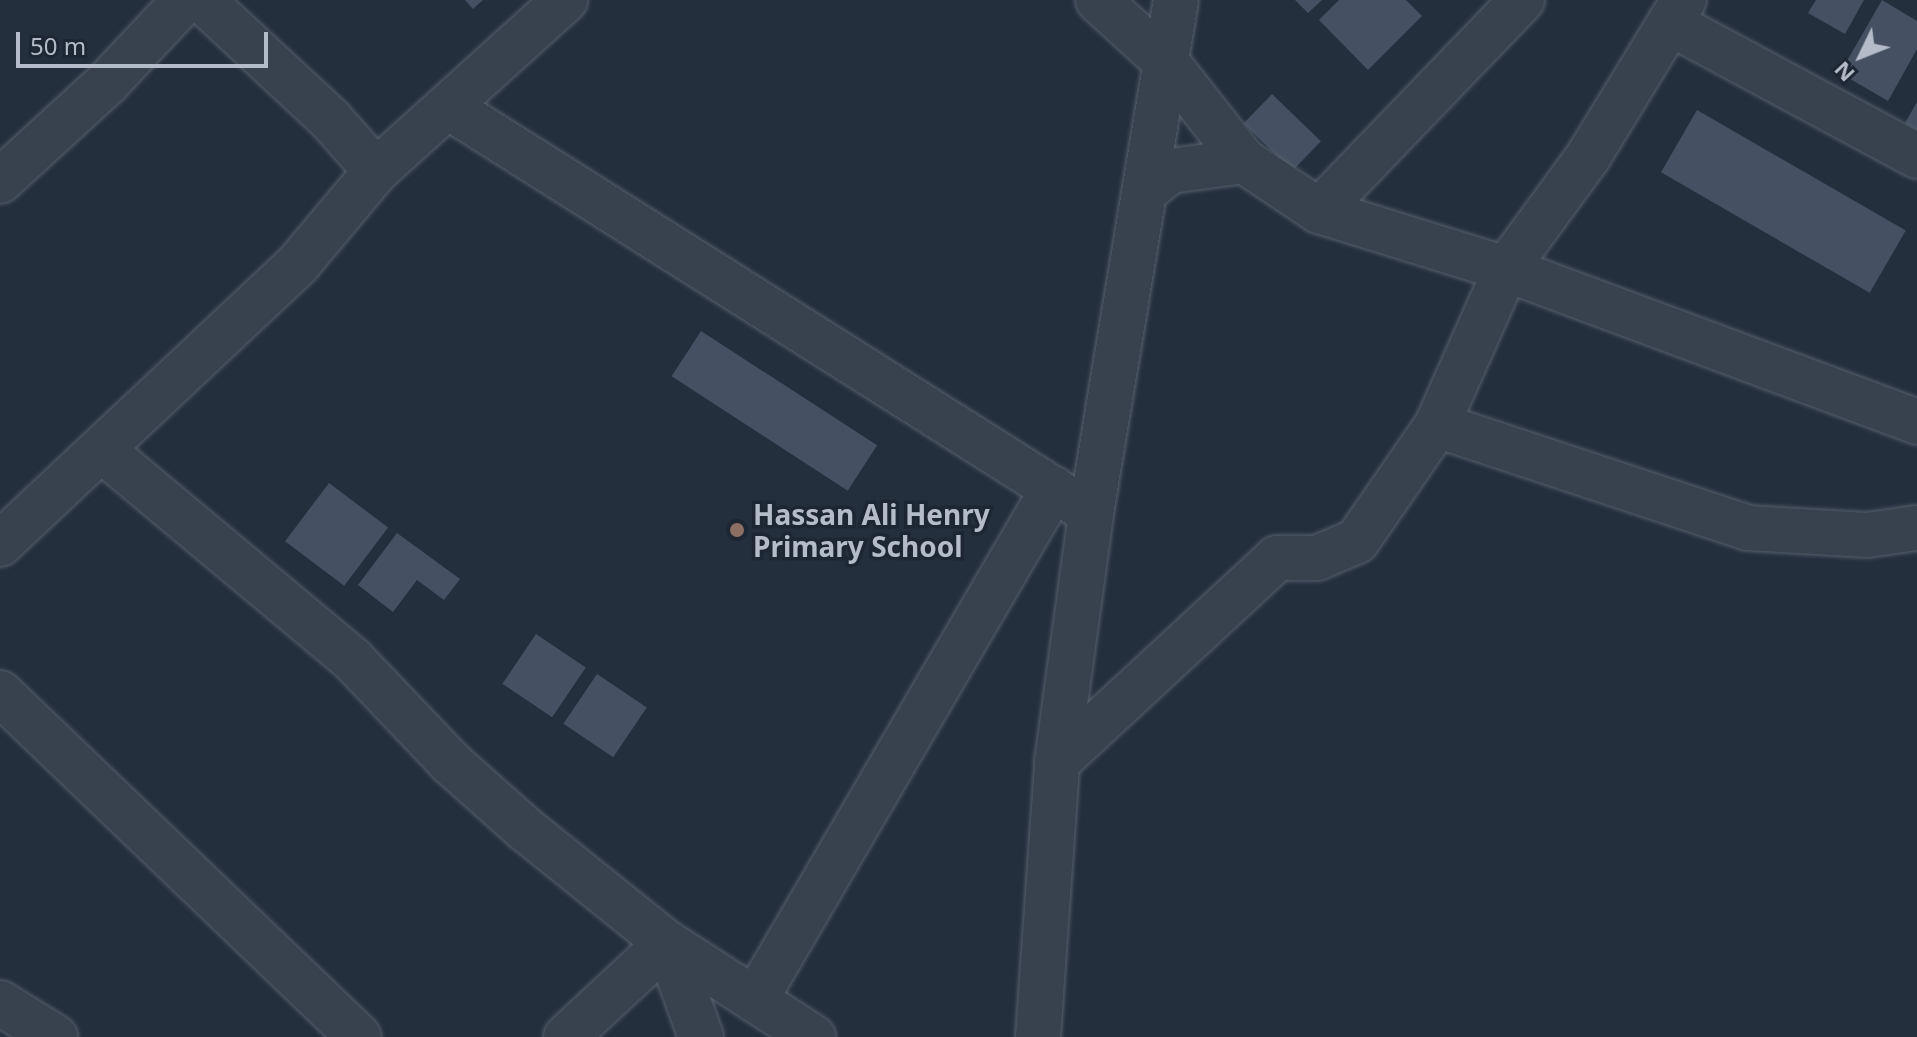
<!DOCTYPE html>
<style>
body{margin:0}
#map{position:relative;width:1917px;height:1037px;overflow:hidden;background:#242f3e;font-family:"Noto Sans",sans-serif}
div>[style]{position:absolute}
.building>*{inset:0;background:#455162;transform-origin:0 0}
.roads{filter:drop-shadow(0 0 2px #565f6c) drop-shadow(0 0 2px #565f6c)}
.minor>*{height:44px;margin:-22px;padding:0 22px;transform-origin:22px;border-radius:22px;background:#38414e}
.dots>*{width:22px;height:22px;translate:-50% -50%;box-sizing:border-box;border:4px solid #1d2633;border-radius:50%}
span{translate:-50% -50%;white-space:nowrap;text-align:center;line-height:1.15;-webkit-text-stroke:7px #1d2633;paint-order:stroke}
.poi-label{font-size:28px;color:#b4bcc9;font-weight:700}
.left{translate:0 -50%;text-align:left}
.north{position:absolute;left:1821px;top:16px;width:80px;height:80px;-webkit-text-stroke:6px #1d2633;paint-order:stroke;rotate:227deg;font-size:22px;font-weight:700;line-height:32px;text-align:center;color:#b4bcc9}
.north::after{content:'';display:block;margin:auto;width:28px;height:36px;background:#b4bcc9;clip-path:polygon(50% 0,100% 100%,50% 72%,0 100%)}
.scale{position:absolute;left:16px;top:32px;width:252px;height:36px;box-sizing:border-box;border:4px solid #b4bcc9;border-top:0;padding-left:10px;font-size:24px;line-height:28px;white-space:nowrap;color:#b4bcc9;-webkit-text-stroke:6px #1d2633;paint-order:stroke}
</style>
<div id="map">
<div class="building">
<i style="clip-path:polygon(465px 0,483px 0,473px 9px)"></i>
<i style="clip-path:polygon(1295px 0,1322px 0,1308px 13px)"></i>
<i style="clip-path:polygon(1339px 0,1406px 0,1422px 16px,1368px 70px,1319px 20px)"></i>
<i style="clip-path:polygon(1816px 0,1864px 0,1845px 34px,1808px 13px)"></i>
<i style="clip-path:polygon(1882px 0,1917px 21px,1917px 49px,1888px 101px,1840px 73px)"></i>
<i style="left:1272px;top:94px;width:68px;height:41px;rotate:44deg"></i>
<i style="clip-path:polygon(1917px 102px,1917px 130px,1905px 123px)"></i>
<i style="left:1697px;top:110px;width:241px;height:72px;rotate:30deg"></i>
<i style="left:701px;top:331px;width:210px;height:54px;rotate:33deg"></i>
<i style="left:329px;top:483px;width:74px;height:73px;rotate:37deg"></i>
<i style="clip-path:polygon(397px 533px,460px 579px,444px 600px,417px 580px,393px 612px,358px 585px)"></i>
<i style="left:536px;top:634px;width:60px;height:60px;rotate:34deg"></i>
<i style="left:597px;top:674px;width:60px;height:60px;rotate:34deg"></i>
</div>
<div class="roads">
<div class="minor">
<i style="left:202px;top:0;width:175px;rotate:42.9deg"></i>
<i style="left:330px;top:119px;width:69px;rotate:48.5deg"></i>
<i style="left:1098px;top:0;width:95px;rotate:42.4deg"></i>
<i style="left:1168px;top:64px;width:123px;rotate:51.9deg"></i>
<i style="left:1244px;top:161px;width:90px;rotate:33.7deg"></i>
<i style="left:1319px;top:211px;width:196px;rotate:17.2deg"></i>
<i style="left:1506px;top:269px;width:439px;rotate:20.4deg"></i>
<i style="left:1670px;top:23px;width:281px;rotate:28.3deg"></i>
<i style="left:450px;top:108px;width:758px;rotate:32.29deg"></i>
<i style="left:0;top:181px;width:145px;rotate:-42.5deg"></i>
<i style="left:107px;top:83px;width:114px;rotate:-46.8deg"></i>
<i style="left:1145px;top:191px;width:33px;rotate:-38deg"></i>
<i style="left:1171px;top:171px;width:74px;rotate:-7.8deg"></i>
<i style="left:1319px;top:211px;width:293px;rotate:-46.1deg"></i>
<i style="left:1437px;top:425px;width:171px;rotate:-66.1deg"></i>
<i style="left:1506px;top:269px;width:139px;rotate:-53.8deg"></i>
<i style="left:1588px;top:157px;width:184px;rotate:-58.6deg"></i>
<i style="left:102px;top:450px;width:326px;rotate:39.9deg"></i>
<i style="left:352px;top:659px;width:144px;rotate:46.4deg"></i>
<i style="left:451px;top:763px;width:99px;rotate:41.7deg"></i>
<i style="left:525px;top:829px;width:182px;rotate:38.8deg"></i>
<i style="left:667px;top:943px;width:100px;rotate:70.1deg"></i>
<i style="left:0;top:544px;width:409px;rotate:-43.2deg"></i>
<i style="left:298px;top:264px;width:121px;rotate:-50deg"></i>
<i style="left:376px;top:171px;width:255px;rotate:-42.1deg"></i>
<i style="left:0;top:693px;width:497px;rotate:43.8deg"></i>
<i style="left:1057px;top:762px;width:300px;rotate:-42.8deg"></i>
<i style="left:1277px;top:558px;width:40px"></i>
<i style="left:1317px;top:558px;width:43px;rotate:-23deg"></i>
<i style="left:1357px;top:541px;width:141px;rotate:-55.4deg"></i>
<i style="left:1437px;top:425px;width:328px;rotate:18.3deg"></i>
<i style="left:1748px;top:528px;width:119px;rotate:3.4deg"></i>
<i style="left:1867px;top:535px;width:50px;rotate:-8deg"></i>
<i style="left:755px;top:1000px;width:592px;rotate:-59.75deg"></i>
<i style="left:0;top:1003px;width:65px;rotate:31.7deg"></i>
<i style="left:566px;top:1037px;width:138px;rotate:-42.9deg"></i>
<i style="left:667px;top:943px;width:174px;rotate:32.8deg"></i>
<i style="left:1038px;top:1037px;width:276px;rotate:-86deg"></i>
<i style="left:1057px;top:762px;width:251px;rotate:-82.2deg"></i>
<i style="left:1091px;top:513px;width:520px;rotate:-80.59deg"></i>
</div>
</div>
<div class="dots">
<i style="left:737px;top:530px;background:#8d6e63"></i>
</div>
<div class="poi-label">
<span class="left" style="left:753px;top:530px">Hassan Ali Henry<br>Primary School</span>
</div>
<div class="north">N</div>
<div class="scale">50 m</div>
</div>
